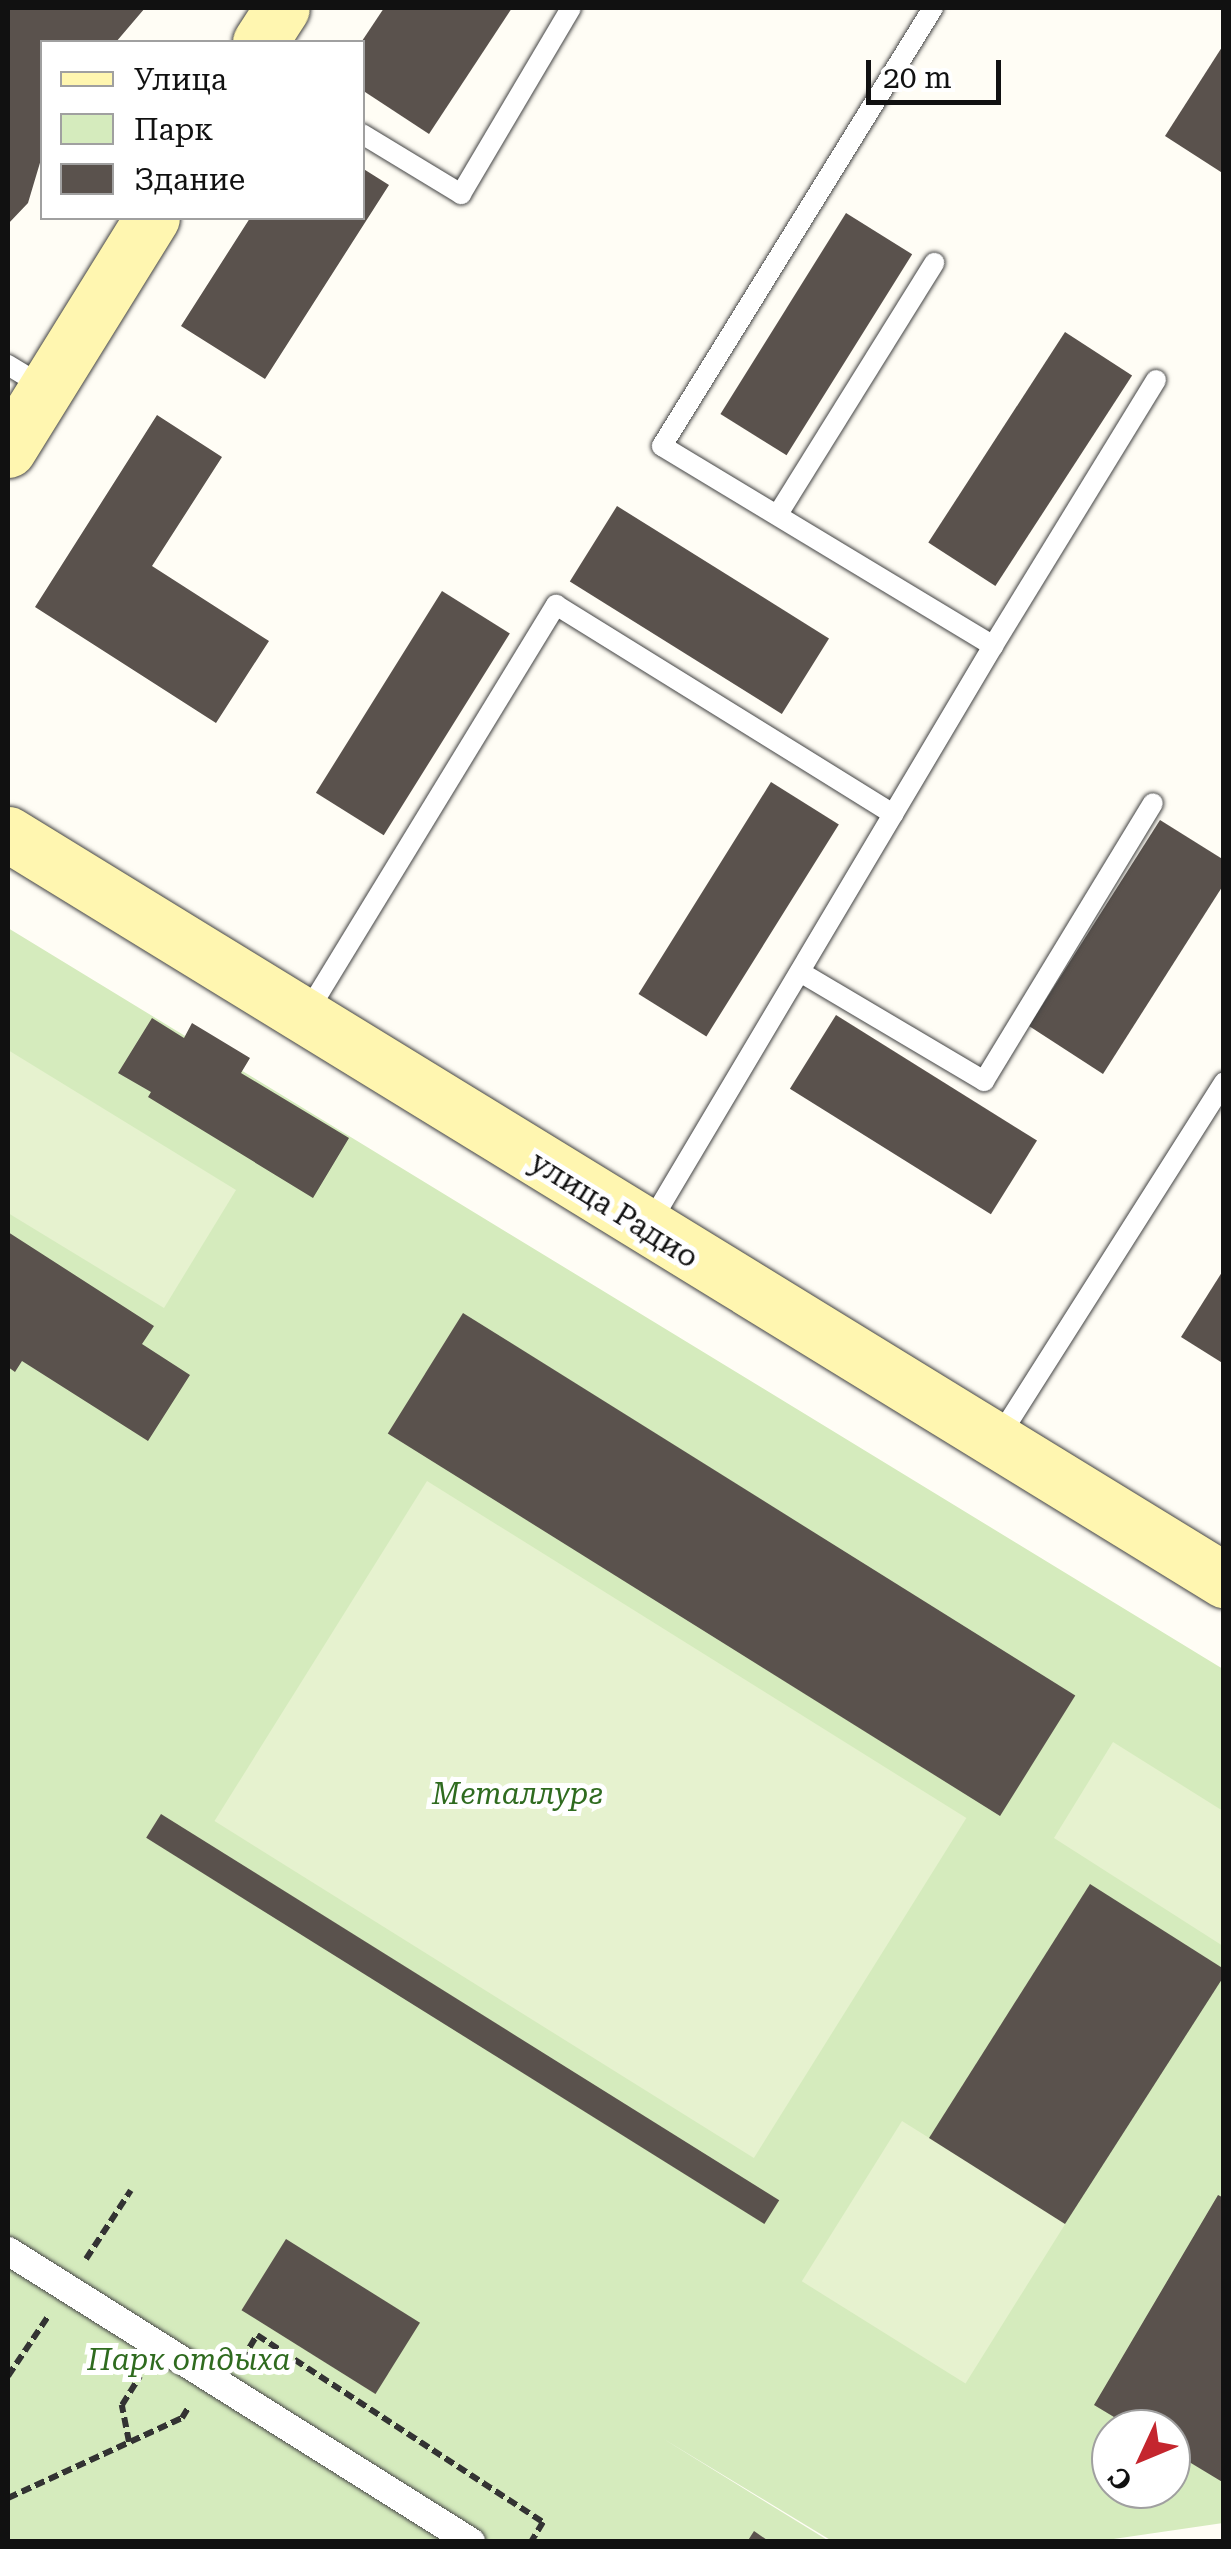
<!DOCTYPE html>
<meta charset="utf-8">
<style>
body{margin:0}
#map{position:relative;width:1231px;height:2549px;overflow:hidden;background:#fffdf5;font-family:"Roboto Serif",serif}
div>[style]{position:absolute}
.green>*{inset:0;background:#d5ebbd}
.pitch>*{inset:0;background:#e6f2cf;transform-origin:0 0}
.building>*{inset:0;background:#5a524d;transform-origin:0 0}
.path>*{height:6px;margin-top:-3px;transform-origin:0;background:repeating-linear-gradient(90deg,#333 0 10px,transparent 0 15px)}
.roads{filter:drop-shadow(0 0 2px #444) drop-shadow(0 0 2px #444)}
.service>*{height:20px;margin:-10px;padding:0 10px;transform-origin:10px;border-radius:10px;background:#fff}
.pedestrian>*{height:28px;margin:-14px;padding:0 14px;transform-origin:14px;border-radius:14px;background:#fff}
.secondary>*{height:55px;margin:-27.5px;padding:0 27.5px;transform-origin:27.5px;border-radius:27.5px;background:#fff6b0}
span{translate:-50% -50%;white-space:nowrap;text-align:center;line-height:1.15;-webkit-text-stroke:10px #fff;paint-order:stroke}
.street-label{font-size:30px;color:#111}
.park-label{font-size:30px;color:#2f6b1f;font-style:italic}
.frame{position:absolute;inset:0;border:10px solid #111;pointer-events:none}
.legend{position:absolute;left:40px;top:40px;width:325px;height:180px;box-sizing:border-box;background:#fff;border:2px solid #a0a0a0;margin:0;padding:12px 18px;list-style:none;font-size:30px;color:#111}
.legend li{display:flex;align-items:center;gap:20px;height:50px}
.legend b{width:50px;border:2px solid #a0a0a0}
.north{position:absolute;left:1091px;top:2409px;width:100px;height:100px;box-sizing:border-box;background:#fff;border:2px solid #a0a0a0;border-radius:50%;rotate:226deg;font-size:28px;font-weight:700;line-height:40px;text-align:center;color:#111}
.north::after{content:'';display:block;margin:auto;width:35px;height:45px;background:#c4262e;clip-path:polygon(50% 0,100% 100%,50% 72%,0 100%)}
.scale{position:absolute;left:866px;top:60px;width:135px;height:45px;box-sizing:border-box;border:5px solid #111;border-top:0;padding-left:12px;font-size:30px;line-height:35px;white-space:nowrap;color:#111;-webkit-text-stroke:8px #fff;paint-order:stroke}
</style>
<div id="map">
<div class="green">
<i style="clip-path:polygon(evenodd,8px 928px,1223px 1669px,1223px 2523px,1093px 2542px,832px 2541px,662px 2438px,829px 2541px,8px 2541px,8px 928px,1111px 2429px,1171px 2429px,1171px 2489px,1111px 2489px,1111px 2429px)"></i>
</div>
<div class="pitch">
<i style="clip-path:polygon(8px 1050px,236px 1190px,164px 1308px,8px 1213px)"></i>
<i style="left:427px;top:1481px;width:636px;height:401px;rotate:32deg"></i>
<i style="clip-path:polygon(1113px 1742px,1223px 1811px,1223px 1946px,1054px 1838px)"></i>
<i style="left:902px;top:2121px;width:193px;height:189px;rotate:32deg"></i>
</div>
<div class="building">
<i style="clip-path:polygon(8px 8px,145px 8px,116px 42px,42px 42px,42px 156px,28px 203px,8px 224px)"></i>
<i style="clip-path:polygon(384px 8px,512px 8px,429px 134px,362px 90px,362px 41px)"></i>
<i style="clip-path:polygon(1224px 44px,1224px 174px,1165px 136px)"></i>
<i style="clip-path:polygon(362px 168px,389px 185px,265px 379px,181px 326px,250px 218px,362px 218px)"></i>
<i style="left:846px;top:213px;width:78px;height:237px;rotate:32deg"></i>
<i style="left:1065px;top:332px;width:80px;height:251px;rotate:33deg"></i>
<i style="clip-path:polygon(157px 415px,222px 457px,152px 566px,269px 641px,216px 723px,35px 607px)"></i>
<i style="left:617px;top:506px;width:250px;height:89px;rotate:32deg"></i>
<i style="left:442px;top:591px;width:80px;height:238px;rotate:32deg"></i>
<i style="left:771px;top:782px;width:80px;height:250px;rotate:32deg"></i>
<i style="clip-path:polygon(1160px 820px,1224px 860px,1224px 884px,1103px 1074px,1029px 1026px)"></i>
<i style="left:836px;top:1015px;width:237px;height:87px;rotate:32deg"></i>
<i style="clip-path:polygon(152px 1018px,184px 1038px,192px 1023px,250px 1058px,241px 1073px,349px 1138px,313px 1198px,148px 1097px,151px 1092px,118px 1073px)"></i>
<i style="clip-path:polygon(8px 1232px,154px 1326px,142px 1344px,190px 1375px,148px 1441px,22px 1361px,15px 1372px,8px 1367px)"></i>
<i style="clip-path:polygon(1224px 1269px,1224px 1364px,1181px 1337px)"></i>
<i style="left:463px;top:1313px;width:722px;height:142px;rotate:32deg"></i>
<i style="left:161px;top:1814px;width:729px;height:28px;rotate:32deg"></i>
<i style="clip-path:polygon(1090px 1884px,1224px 1969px,1224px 1976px,1065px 2224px,929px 2138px)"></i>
<i style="clip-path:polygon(1218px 2195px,1224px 2198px,1224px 2483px,1171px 2451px,1171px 2429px,1134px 2429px,1094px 2405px)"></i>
<i style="left:286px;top:2239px;width:158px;height:84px;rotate:32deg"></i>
<i style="clip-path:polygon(754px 2531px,770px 2542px,747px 2542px)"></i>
</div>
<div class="path">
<i style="left:86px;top:2259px;width:82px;rotate:-56.9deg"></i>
<i style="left:242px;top:2360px;width:29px;rotate:-59deg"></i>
<i style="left:257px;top:2335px;width:342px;rotate:33.2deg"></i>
<i style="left:543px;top:2522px;width:23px;rotate:121deg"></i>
<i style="left:8px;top:2376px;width:73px;rotate:-56.1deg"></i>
<i style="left:129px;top:2442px;width:38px;rotate:-101deg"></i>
<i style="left:122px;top:2405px;width:34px;rotate:-58deg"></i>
<i style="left:8px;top:2498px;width:192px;rotate:-24.7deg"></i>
<i style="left:182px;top:2418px;width:12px;rotate:-59deg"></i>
</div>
<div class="roads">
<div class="service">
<i style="left:933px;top:8px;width:515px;rotate:121.75deg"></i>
<i style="left:662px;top:446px;width:387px;rotate:31.1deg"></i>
<i style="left:993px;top:646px;width:312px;rotate:-58.5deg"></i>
<i style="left:362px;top:134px;width:116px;rotate:31.2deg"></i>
<i style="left:461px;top:194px;width:216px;rotate:-59.4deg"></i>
<i style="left:8px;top:365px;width:42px;rotate:31.4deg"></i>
<i style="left:778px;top:514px;width:296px;rotate:-58.1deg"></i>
<i style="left:800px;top:972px;width:214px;rotate:30.6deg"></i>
<i style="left:984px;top:1081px;width:325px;rotate:-58.7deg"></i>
<i style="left:305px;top:1016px;width:482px;rotate:-58.6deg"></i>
<i style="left:556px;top:605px;width:397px;rotate:31.8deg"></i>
<i style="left:649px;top:1225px;width:673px;rotate:-59.28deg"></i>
<i style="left:999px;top:1437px;width:420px;rotate:-57.6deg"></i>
</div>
<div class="pedestrian">
<i style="left:8px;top:2251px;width:547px;rotate:32.15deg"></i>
</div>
<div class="secondary">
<i style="left:260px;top:42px;width:40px;rotate:-57.1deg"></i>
<i style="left:8px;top:450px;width:273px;rotate:-58.2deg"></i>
<i style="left:8px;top:834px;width:1427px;rotate:31.53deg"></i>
</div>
</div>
<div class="street-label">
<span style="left:614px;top:1210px;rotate:32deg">улица Радио</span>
</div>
<div class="park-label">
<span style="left:518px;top:1794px">Металлург</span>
<span style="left:189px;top:2360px">Парк отдыха</span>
</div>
<div class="frame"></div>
<ul class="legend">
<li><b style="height:12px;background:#fff6b0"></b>Улица</li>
<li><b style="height:28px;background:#d5ebbd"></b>Парк</li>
<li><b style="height:28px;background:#5a524d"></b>Здание</li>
</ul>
<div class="north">С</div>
<div class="scale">20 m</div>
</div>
